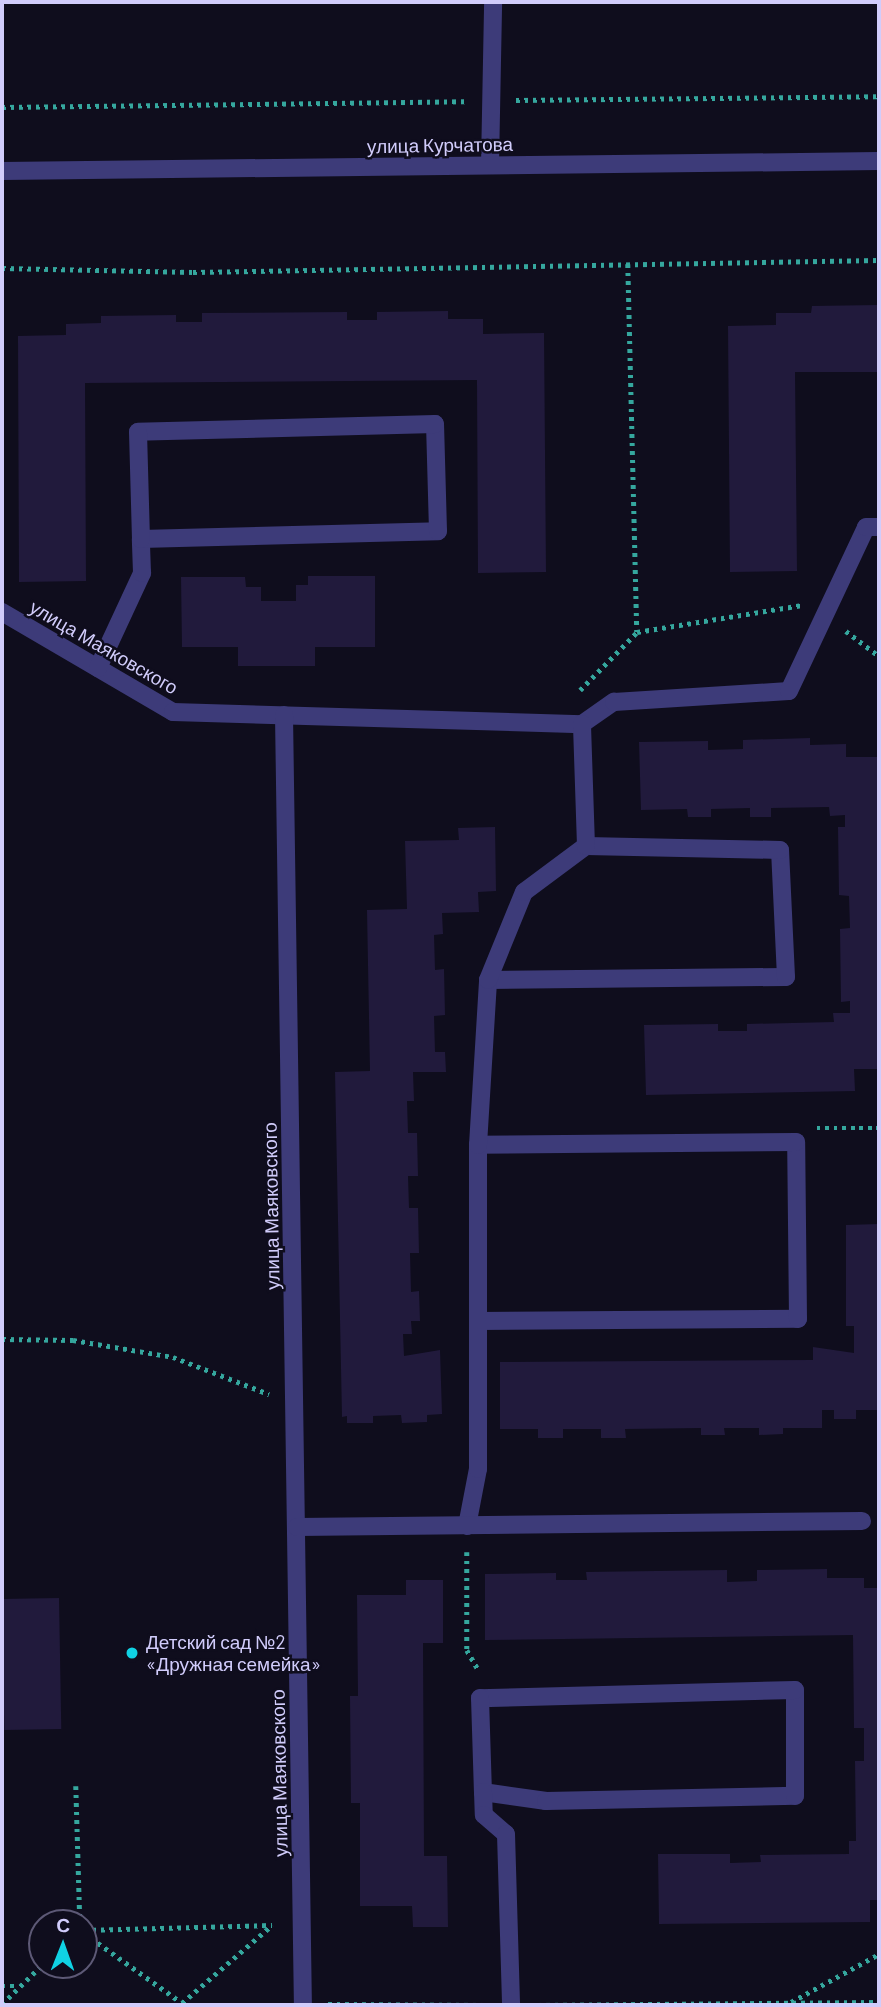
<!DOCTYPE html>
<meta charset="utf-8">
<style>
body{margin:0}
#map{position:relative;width:881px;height:2007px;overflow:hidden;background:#0f0d1d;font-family:Barlow,sans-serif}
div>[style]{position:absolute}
.building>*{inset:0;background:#211a3c;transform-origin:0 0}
.path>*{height:4.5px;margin-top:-2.25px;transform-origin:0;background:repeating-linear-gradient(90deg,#35a79e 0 3.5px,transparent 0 8.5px)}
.minor>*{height:18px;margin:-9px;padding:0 9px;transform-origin:9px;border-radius:9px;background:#3d3b79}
.dots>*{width:19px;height:19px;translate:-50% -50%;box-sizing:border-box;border:4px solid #0f0d1d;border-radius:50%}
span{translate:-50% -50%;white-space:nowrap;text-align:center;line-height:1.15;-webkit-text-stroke:5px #0f0d1d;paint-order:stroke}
.street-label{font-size:19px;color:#d1ccfb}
.poi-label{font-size:19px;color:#d1ccfb}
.left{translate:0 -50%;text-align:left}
.frame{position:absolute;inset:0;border:4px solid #d1ccfb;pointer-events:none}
.north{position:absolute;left:28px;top:1909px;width:70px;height:70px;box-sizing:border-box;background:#0f0d1d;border:2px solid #5d5976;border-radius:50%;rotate:1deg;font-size:19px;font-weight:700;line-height:28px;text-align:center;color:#d1ccfb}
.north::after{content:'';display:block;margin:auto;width:24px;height:32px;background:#10d2e4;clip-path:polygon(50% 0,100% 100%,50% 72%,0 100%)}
</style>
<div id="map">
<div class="building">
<i style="clip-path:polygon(879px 305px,879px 372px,795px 372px,797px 571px,730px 572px,728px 326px,776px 325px,776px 313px,811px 313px,812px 306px)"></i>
<i style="clip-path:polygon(448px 311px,448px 319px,483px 319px,483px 334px,544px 333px,546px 572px,478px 573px,477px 380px,85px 383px,86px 581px,19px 582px,18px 336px,66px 335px,66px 324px,101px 323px,101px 316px,176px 315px,176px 322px,202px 322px,202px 313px,347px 312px,347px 320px,377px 320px,377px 312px)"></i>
<i style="clip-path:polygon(308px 576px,375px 576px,375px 647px,315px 647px,315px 666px,238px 666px,238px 647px,182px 647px,181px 577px,245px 577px,246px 587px,261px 587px,261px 601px,296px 601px,296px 585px,308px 585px)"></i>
<i style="clip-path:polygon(810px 738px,810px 745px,846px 744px,846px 757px,879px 757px,879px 1069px,854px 1069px,855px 1091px,646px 1095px,644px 1025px,718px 1024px,718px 1031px,747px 1031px,747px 1024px,834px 1022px,833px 1013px,850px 1013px,850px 1001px,841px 1002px,840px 929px,850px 928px,849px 896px,839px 895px,838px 827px,845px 827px,845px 815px,830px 816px,829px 807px,771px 808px,771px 817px,750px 817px,750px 808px,711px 809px,711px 817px,688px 817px,687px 809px,641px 810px,639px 742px,708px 741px,708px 750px,743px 749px,743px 740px)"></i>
<i style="clip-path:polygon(495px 827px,496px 891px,478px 892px,479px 912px,442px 913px,443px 934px,434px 935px,435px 970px,444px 969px,445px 1015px,434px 1016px,435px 1052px,445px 1052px,446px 1072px,413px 1072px,414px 1101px,407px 1101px,408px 1133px,417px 1133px,418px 1176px,408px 1176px,409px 1208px,418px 1208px,419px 1253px,410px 1253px,411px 1292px,419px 1291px,420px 1321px,411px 1321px,412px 1334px,403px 1334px,404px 1356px,440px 1350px,442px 1414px,427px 1415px,427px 1422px,402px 1423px,401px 1415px,373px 1416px,373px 1423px,347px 1423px,347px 1416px,342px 1417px,335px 1072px,370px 1071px,367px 910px,407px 909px,405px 841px,459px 840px,458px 828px)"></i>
<i style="clip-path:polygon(879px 1224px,879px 1410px,856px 1410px,856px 1419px,834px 1419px,834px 1410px,822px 1410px,822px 1428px,783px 1428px,783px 1434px,759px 1435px,759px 1428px,724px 1428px,725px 1435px,701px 1435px,701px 1428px,625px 1429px,626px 1438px,601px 1438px,601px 1429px,563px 1429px,563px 1438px,538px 1438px,538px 1429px,500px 1429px,500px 1362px,813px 1360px,813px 1347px,854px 1353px,854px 1326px,846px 1326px,846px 1225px)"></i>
<i style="clip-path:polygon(827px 1569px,827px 1578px,864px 1578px,864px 1588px,879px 1588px,879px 1900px,870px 1900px,870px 1922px,659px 1924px,658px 1854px,730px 1854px,730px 1863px,761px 1862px,760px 1855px,849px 1854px,849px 1841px,856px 1841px,855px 1761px,864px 1761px,864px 1728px,854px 1728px,853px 1635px,485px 1640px,485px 1574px,556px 1573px,556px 1580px,587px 1580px,586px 1572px,727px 1570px,727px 1582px,757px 1581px,757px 1570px)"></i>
<i style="clip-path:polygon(406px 1580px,443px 1580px,443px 1643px,423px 1643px,424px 1856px,447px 1856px,448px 1927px,413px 1927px,412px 1906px,360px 1906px,360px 1803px,351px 1803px,350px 1696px,358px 1696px,357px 1595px,406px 1595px)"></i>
<i style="left:59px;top:1598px;width:131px;height:57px;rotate:89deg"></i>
</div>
<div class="path">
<i style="left:516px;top:100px;width:363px;rotate:-0.6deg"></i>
<i style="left:2px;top:107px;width:463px;rotate:-0.7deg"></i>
<i style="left:628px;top:264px;width:368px;rotate:88.6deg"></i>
<i style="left:637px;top:632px;width:166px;rotate:-9.3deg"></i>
<i style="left:2px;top:268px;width:191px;rotate:1.2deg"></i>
<i style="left:193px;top:272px;width:686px;rotate:-1deg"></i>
<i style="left:846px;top:631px;width:41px;rotate:37.1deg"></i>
<i style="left:580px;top:690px;width:81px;rotate:-45.5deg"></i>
<i style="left:817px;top:1128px;width:62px"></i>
<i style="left:2px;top:1339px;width:71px;rotate:0.8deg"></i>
<i style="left:73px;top:1340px;width:101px;rotate:9.6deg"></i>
<i style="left:173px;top:1357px;width:103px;rotate:21.1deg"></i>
<i style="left:467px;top:1552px;width:98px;rotate:90deg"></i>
<i style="left:467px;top:1650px;width:24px;rotate:60deg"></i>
<i style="left:76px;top:1786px;width:137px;rotate:88.3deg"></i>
<i style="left:84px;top:1930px;width:188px;rotate:-1.5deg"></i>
<i style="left:84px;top:1933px;width:120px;rotate:35.5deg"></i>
<i style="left:182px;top:2003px;width:119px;rotate:-40.9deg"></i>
<i style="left:2px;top:1986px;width:16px"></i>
<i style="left:791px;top:2002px;width:100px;rotate:-28.6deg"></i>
<i style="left:2px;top:2004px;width:56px;rotate:-44.3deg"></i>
<i style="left:328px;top:2004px;width:156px;rotate:0.4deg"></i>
<i style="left:538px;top:2005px;width:341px;rotate:-0.5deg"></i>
</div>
<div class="minor">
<i style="left:490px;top:165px;width:163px;rotate:-88.9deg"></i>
<i style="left:2px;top:171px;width:877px;rotate:-0.65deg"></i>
<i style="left:2px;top:612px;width:198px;rotate:30.3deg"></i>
<i style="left:173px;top:712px;width:409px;rotate:1.7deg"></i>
<i style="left:582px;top:724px;width:39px;rotate:-35deg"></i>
<i style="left:614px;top:702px;width:175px;rotate:-3.6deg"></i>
<i style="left:789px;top:691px;width:181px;rotate:-64.8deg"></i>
<i style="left:866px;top:527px;width:13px"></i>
<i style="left:98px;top:668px;width:105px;rotate:-65.1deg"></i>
<i style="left:142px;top:573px;width:34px;rotate:-92deg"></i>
<i style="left:141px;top:539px;width:297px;rotate:-1.5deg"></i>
<i style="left:438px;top:531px;width:107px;rotate:-91.6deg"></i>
<i style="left:435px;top:424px;width:297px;rotate:178.5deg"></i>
<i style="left:138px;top:432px;width:107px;rotate:88.4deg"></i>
<i style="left:284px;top:715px;width:1290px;rotate:89.16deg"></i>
<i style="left:488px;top:980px;width:298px;rotate:-0.6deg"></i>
<i style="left:786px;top:977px;width:127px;rotate:-92.7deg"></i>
<i style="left:780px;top:850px;width:194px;rotate:-178.8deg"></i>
<i style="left:478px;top:1321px;width:320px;rotate:-0.4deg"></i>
<i style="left:798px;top:1319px;width:177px;rotate:-90.6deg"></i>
<i style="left:796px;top:1142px;width:318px;rotate:179.5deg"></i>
<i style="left:467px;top:1526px;width:58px;rotate:-79.1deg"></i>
<i style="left:478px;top:1469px;width:324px;rotate:-90deg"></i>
<i style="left:478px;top:1145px;width:165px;rotate:-86.5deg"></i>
<i style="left:488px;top:980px;width:95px;rotate:-67.8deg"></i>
<i style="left:524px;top:892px;width:77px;rotate:-36.6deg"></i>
<i style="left:586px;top:846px;width:122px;rotate:-91.9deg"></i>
<i style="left:297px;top:1527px;width:565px;rotate:-0.61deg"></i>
<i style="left:483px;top:1792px;width:64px;rotate:8.1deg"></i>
<i style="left:546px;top:1801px;width:249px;rotate:-1.2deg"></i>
<i style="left:795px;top:1796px;width:106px;rotate:-90deg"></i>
<i style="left:795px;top:1690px;width:315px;rotate:178.5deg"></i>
<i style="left:480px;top:1698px;width:94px;rotate:88.2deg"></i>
<i style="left:483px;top:1792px;width:23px;rotate:88deg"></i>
<i style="left:484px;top:1815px;width:29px;rotate:41deg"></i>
<i style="left:506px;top:1834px;width:171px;rotate:88.3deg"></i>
</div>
<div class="dots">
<i style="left:132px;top:1653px;background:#10d2e4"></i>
</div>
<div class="street-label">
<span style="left:440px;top:145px;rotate:-1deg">улица Курчатова</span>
<span style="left:104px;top:647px;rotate:30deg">улица Маяковского</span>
<span style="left:271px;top:1206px;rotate:-91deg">улица Маяковского</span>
<span style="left:279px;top:1773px;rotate:-91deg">улица Маяковского</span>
</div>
<div class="poi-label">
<span class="left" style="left:146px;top:1653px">Детский сад №2<br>«Дружная семейка»</span>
</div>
<div class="frame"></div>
<div class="north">С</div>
</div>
